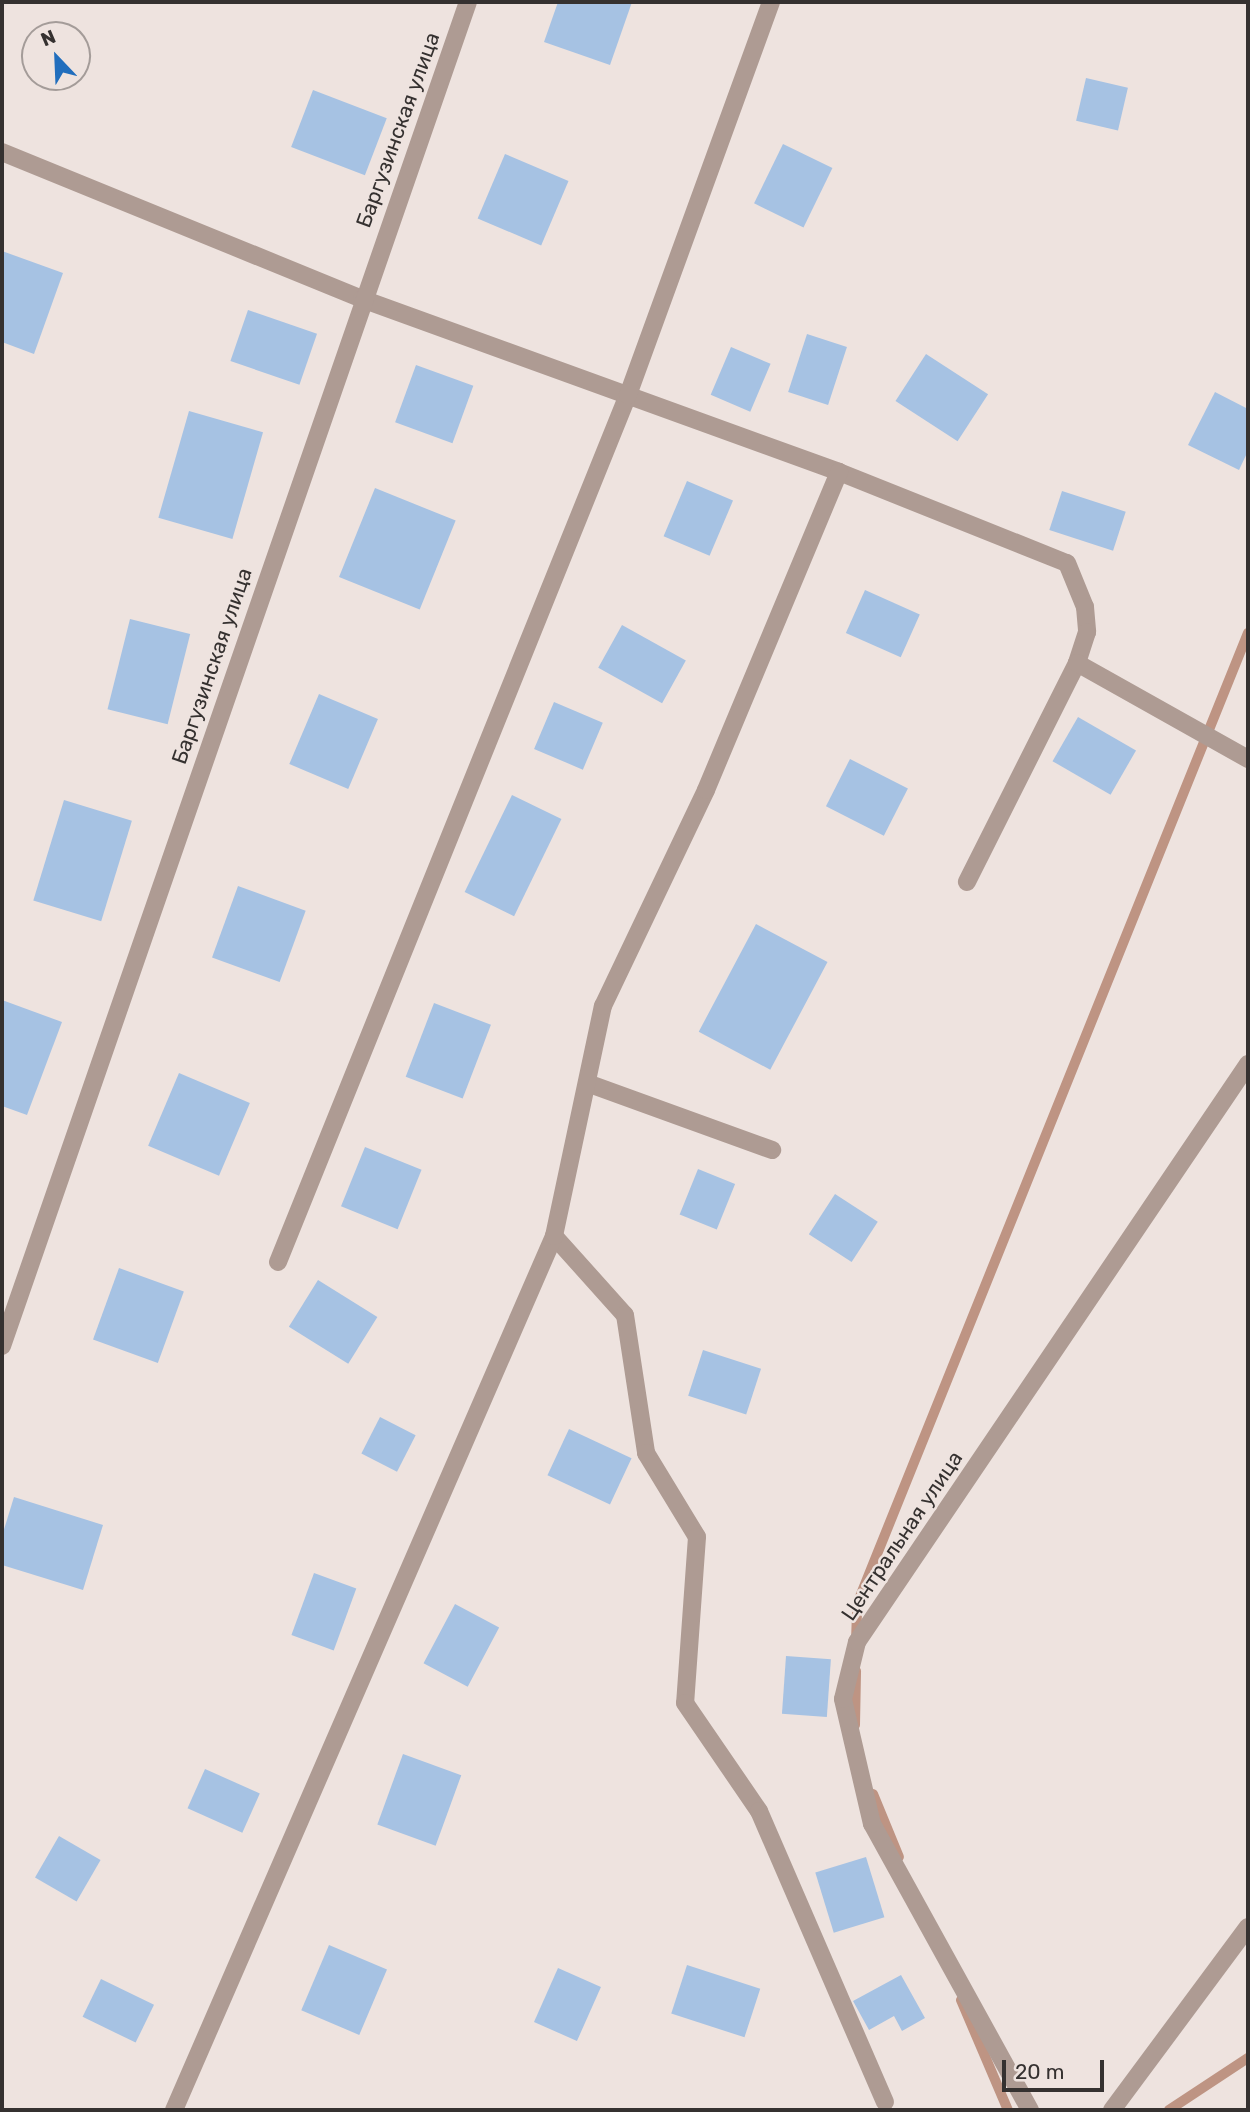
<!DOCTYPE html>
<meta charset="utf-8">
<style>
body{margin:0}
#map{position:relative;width:1250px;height:2112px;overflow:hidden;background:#eee3df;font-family:Rubik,sans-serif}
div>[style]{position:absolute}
.stream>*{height:10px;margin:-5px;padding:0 5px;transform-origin:5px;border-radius:5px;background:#be9483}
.building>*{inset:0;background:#a6c2e3;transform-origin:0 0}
.street>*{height:18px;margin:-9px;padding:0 9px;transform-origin:9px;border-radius:9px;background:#ae9b93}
span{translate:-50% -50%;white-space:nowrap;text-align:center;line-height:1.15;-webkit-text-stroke:5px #eee3df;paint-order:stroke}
.street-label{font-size:21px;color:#353130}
.frame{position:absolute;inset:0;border:4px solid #353130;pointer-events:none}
.north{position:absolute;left:21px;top:21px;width:70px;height:70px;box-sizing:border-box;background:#eee3df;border:2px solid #a49c99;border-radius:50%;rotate:337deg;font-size:19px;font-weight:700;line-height:28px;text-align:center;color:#353130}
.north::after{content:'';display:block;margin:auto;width:24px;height:32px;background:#216ebd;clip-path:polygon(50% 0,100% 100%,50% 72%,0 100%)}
.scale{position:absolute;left:1002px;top:2060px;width:102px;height:32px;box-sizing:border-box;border:4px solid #353130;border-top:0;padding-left:9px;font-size:21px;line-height:24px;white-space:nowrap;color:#353130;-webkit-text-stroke:5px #eee3df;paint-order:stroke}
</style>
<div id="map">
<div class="stream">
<i style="left:856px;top:1641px;width:37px;rotate:-88deg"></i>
<i style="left:857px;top:1604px;width:1047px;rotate:-68.07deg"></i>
<i style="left:855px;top:1725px;width:54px;rotate:-88.9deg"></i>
<i style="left:873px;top:1794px;width:68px;rotate:67.6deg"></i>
<i style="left:961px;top:2000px;width:120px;rotate:66.9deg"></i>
<i style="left:1169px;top:2110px;width:95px;rotate:-33.4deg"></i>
</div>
<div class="building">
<i style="clip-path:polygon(558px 2px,632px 2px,610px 65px,544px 42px)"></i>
<i style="left:1086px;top:78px;width:43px;height:44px;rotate:13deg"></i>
<i style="left:313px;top:90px;width:79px;height:61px;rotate:21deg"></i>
<i style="left:783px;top:144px;width:55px;height:66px;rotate:26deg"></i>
<i style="left:505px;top:154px;width:69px;height:70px;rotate:23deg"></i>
<i style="clip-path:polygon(2px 251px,63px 273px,34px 354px,2px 342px)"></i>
<i style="left:248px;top:310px;width:73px;height:54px;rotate:19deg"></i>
<i style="left:807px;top:334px;width:42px;height:61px;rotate:18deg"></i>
<i style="left:731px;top:347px;width:43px;height:52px;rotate:23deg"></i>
<i style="left:926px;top:354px;width:74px;height:56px;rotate:33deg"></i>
<i style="left:416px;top:365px;width:61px;height:61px;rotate:20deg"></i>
<i style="clip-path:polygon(1215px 392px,1248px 409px,1248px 451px,1239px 470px,1188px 445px)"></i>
<i style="left:189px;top:411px;width:77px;height:111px;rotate:16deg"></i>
<i style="left:687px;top:481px;width:50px;height:60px;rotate:23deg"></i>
<i style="left:375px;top:488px;width:87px;height:96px;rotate:22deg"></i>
<i style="left:1062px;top:491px;width:67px;height:41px;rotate:18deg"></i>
<i style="left:865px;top:590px;width:60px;height:47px;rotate:24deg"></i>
<i style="left:130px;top:619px;width:62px;height:93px;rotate:14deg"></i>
<i style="left:622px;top:625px;width:73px;height:49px;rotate:29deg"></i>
<i style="left:319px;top:694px;width:64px;height:76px;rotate:23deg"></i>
<i style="left:554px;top:702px;width:53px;height:51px;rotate:23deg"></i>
<i style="left:1078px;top:717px;width:67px;height:51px;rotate:30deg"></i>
<i style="left:850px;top:759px;width:65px;height:53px;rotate:27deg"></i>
<i style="left:512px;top:795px;width:55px;height:108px;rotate:26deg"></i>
<i style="left:64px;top:800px;width:71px;height:105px;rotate:17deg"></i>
<i style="left:238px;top:886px;width:72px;height:76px;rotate:20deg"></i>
<i style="left:756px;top:924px;width:81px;height:122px;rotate:28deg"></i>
<i style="clip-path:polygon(2px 1000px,62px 1022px,27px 1115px,2px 1106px)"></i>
<i style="left:434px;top:1003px;width:61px;height:79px;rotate:21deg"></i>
<i style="left:179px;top:1073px;width:77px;height:79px;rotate:23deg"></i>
<i style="left:365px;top:1147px;width:61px;height:64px;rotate:22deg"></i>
<i style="left:698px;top:1169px;width:40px;height:49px;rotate:22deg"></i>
<i style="left:835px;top:1194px;width:51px;height:48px;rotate:33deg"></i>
<i style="left:119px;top:1268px;width:69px;height:76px;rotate:20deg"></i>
<i style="left:318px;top:1280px;width:70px;height:55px;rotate:32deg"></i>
<i style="left:703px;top:1350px;width:61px;height:48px;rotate:18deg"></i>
<i style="left:380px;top:1417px;width:40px;height:41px;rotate:27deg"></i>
<i style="left:569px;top:1429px;width:69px;height:51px;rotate:25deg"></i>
<i style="clip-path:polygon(14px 1497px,103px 1525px,83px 1590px,2px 1565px,2px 1536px)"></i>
<i style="left:314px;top:1573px;width:45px;height:66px;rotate:20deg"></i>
<i style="left:455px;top:1604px;width:50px;height:67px;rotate:28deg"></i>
<i style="left:786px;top:1656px;width:45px;height:58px;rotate:4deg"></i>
<i style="left:403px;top:1754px;width:62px;height:75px;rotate:20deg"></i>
<i style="left:205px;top:1769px;width:60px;height:43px;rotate:24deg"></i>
<i style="left:59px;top:1836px;width:48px;height:48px;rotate:30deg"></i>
<i style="left:866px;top:1857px;width:63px;height:53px;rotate:73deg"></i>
<i style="left:329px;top:1945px;width:63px;height:71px;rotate:23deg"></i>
<i style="left:687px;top:1965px;width:77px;height:51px;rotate:18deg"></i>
<i style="left:558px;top:1968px;width:47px;height:59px;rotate:24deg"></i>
<i style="clip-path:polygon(901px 1975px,925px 2018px,902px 2031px,894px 2016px,869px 2030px,853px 2001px)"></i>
<i style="left:101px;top:1979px;width:59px;height:42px;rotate:26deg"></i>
</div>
<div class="street">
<i style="left:2px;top:152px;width:389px;rotate:22.2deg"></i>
<i style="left:362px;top:299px;width:507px;rotate:19.93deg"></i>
<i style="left:839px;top:472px;width:245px;rotate:21.8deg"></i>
<i style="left:1067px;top:563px;width:48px;rotate:67.8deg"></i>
<i style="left:1085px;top:607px;width:25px;rotate:85deg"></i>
<i style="left:1087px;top:632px;width:33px;rotate:108deg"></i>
<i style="left:1077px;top:663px;width:245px;rotate:116.7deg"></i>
<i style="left:1077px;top:663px;width:196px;rotate:29.3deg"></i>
<i style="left:587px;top:1083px;width:197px;rotate:19.9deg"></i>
<i style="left:554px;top:1236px;width:106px;rotate:48.1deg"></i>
<i style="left:625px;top:1315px;width:140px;rotate:81.3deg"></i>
<i style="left:646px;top:1453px;width:98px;rotate:58.7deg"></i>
<i style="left:697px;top:1537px;width:166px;rotate:94.1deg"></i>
<i style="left:685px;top:1703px;width:131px;rotate:55.6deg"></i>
<i style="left:759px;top:1811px;width:317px;rotate:66.6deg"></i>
<i style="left:278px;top:1262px;width:935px;rotate:-68.02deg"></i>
<i style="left:628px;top:395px;width:418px;rotate:-70deg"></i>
<i style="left:2px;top:1346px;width:1422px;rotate:-70.88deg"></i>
<i style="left:174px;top:2110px;width:953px;rotate:-66.5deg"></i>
<i style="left:554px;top:1236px;width:235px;rotate:-78deg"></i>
<i style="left:603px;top:1006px;width:239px;rotate:-64.5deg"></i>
<i style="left:706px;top:790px;width:345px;rotate:-67.3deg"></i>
<i style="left:1030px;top:2110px;width:327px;rotate:-118.9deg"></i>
<i style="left:872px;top:1824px;width:128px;rotate:-103.1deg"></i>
<i style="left:843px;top:1699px;width:59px;rotate:-76.2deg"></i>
<i style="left:857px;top:1642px;width:698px;rotate:-55.92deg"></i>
<i style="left:1112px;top:2110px;width:228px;rotate:-53.4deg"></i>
</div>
<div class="street-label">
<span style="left:398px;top:130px;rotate:-70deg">Баргузинская улица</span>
<span style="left:212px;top:666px;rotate:-71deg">Баргузинская улица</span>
<span style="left:902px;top:1536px;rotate:-56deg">Центральная улица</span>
</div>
<div class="frame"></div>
<div class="north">N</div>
<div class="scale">20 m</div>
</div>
